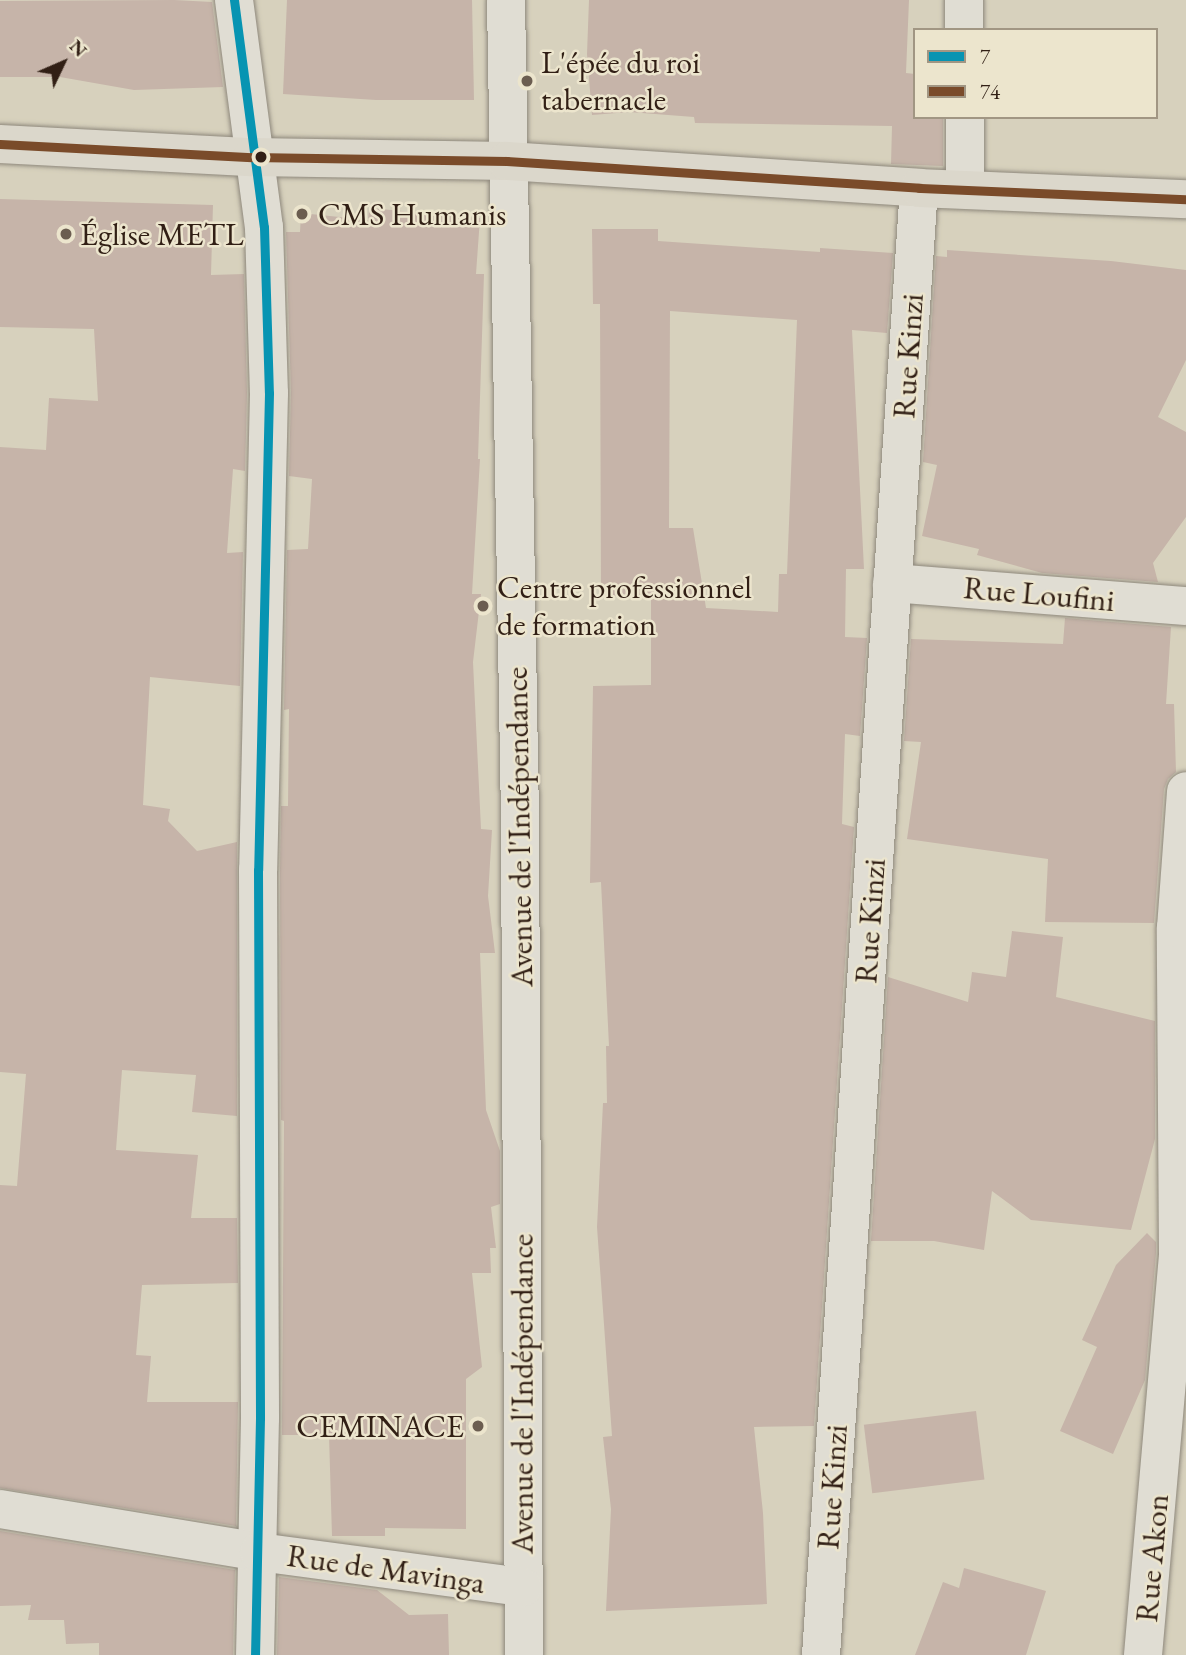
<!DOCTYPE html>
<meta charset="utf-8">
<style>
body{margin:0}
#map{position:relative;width:1186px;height:1655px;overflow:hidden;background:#d7d1bd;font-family:"EB Garamond",serif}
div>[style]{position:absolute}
.building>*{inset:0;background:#c6b4a9;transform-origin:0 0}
.roads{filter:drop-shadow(0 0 2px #8e887c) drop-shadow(0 0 2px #8e887c)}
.minor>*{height:38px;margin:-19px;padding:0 19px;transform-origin:19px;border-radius:19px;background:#e0ddd3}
.major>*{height:38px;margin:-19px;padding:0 19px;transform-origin:19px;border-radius:19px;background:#dbd7cb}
.bus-1>*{height:9px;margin:-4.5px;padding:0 4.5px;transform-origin:4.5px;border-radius:4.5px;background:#0794b2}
.bus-2>*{height:9px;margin:-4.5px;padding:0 4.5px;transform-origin:4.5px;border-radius:4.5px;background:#7a4b2a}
.dots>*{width:19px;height:19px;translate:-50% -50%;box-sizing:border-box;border:4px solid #ece5cd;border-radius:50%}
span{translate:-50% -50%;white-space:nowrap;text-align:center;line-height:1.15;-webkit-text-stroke:5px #ece5cd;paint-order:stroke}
.poi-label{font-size:32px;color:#311f15}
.left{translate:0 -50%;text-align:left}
.right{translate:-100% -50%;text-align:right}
.street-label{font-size:32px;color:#311f15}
.legend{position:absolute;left:913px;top:28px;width:245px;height:91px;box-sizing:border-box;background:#ece5cd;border:2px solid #a19683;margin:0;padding:9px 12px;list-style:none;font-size:21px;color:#311f15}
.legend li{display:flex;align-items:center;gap:14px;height:35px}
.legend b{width:35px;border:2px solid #a19683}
.north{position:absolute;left:28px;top:28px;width:70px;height:70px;-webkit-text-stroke:5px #ece5cd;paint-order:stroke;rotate:46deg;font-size:19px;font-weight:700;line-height:28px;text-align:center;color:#311f15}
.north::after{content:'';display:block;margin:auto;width:24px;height:32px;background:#311f15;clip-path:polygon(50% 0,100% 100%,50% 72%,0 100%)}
</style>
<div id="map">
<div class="building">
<i style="clip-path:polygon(174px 0,212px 2px,223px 87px,134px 90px,60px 77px,0 77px,0 1px)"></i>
<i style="clip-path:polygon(287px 0,472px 0,474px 100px,376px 100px,283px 94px)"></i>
<i style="clip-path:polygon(589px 0,909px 0,906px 73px,915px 74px,915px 117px,943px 117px,943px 166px,891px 164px,892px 126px,695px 123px,694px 117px,629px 112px,592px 115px,587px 54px)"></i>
<i style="clip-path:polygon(0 199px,213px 205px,211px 275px,244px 274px,247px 393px,245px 471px,233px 469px,227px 553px,243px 552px,240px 686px,150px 677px,143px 805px,170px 809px,168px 821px,197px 851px,237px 842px,237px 1116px,192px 1112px,196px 1075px,122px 1070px,116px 1150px,198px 1155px,191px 1218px,237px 1218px,238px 1283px,142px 1285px,136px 1355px,151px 1356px,147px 1402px,238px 1402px,236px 1526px,0 1488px,0 1185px,17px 1186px,26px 1074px,0 1072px,0 447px,46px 450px,49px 398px,98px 401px,94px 329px,0 327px)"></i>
<i style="clip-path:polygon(369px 208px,480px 218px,476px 274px,484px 274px,478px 459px,480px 459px,472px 594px,481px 594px,473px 662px,481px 829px,492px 830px,488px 896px,495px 953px,480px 953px,486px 1110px,500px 1151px,500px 1204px,491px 1207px,496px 1248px,490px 1248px,491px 1273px,472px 1273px,482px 1367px,466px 1379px,466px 1529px,385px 1528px,385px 1536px,332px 1536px,329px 1435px,282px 1435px,284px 1121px,281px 1120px,280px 870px,281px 806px,288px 806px,289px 709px,284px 710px,287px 550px,308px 549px,312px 479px,289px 476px,291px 392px,286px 232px,300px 232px,301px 213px,368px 220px)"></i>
<i style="clip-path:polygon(evenodd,592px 229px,658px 229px,658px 241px,820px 252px,820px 248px,893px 253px,887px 333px,852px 330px,864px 569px,846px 569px,845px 637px,867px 638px,860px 736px,845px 734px,842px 824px,854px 827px,814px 1426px,754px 1427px,763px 1513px,767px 1604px,606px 1611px,611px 1509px,603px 1437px,612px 1436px,597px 1227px,603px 1103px,607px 1103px,606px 1046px,609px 1046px,601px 882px,590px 883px,593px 686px,651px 685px,651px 595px,601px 596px,600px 304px,593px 304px,592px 229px,670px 311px,797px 320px,787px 574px,779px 574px,778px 612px,706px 608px,693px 528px,669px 528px,670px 311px)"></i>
<i style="clip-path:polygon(947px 250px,1111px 261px,1186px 270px,1186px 360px,1158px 417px,1186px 432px,1186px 517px,1153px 563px,1158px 582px,1042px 573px,977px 555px,979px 549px,922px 536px,937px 465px,923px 462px,936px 256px,947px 257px)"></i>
<i style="clip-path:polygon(1065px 618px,1171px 627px,1166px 704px,1174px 704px,1176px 772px,1168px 779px,1164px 789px,1154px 923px,1045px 922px,1048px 859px,907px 839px,921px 742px,904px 741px,911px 639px,1063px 644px)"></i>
<i style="clip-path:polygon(1012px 931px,1063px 937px,1056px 997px,1155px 1021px,1155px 1139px,1131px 1230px,1031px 1220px,992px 1191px,984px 1250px,934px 1241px,871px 1241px,888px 977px,968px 1002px,972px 972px,1006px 977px)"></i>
<i style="clip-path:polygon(1147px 1233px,1156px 1242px,1156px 1253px,1145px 1380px,1113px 1454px,1060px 1431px,1097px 1347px,1082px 1340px,1116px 1265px)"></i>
<i style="left:976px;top:1411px;width:69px;height:113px;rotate:83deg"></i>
<i style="clip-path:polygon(0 1531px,235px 1570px,233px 1655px,99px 1655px,99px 1643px,66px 1644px,64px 1620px,28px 1620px,31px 1605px,0 1606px)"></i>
<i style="clip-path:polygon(964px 1568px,1046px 1591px,1026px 1655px,915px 1655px,943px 1582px,959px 1588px)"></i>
<i style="clip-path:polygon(279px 1577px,377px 1590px,409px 1615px,448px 1614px,449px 1655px,277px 1655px)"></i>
</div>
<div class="roads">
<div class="minor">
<i style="left:234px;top:0;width:229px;rotate:82.5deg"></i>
<i style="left:264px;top:227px;width:166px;rotate:88.3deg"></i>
<i style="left:269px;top:393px;width:477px;rotate:91.3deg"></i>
<i style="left:258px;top:870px;width:548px;rotate:89.79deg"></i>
<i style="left:260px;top:1418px;width:237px;rotate:91.2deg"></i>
<i style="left:506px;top:0;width:819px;rotate:89.02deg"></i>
<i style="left:520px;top:819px;width:836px;rotate:89.73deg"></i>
<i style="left:964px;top:0;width:30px;rotate:90deg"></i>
<i style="left:965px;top:117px;width:72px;rotate:90deg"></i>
<i style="left:892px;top:583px;width:295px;rotate:4.5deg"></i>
<i style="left:0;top:1509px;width:263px;rotate:9.4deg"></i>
<i style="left:259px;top:1552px;width:266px;rotate:7.6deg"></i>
<i style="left:821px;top:1655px;width:1470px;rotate:-86.18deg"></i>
<i style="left:1143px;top:1655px;width:403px;rotate:-85deg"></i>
<i style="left:1178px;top:1254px;width:326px;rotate:-90.4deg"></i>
<i style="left:1176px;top:928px;width:137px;rotate:-85.8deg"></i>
</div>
<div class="major">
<i style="left:0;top:144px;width:252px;rotate:3deg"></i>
<i style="left:252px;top:157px;width:255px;rotate:0.9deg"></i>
<i style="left:507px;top:161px;width:413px;rotate:3.7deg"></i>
<i style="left:919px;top:188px;width:267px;rotate:2.4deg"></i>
</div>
</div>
<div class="bus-1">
<i style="left:234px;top:0;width:229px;rotate:82.5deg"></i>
<i style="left:264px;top:227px;width:166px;rotate:88.3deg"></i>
<i style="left:269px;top:393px;width:477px;rotate:91.3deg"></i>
<i style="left:258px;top:870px;width:548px;rotate:89.79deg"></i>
<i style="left:260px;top:1418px;width:237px;rotate:91.2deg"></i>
</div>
<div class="bus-2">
<i style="left:0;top:144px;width:252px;rotate:3deg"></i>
<i style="left:252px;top:157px;width:255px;rotate:0.9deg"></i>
<i style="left:507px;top:161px;width:413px;rotate:3.7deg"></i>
<i style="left:919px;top:188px;width:267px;rotate:2.4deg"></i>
</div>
<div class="dots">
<i style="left:527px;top:81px;background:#6b5d50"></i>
<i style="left:261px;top:157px;background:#311f15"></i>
<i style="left:302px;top:214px;background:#6b5d50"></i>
<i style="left:66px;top:234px;background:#6b5d50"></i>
<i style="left:483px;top:606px;background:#6b5d50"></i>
<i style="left:478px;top:1426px;background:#6b5d50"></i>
</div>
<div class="poi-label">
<span class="left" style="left:541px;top:81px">L'épée du roi<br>tabernacle</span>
<span class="left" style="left:318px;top:214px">CMS Humanis</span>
<span class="left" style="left:80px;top:234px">Église METL</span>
<span class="left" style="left:497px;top:606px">Centre professionnel<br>de formation</span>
<span class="right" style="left:464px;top:1426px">CEMINACE</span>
</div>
<div class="street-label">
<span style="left:908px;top:356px;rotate:-86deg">Rue Kinzi</span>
<span style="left:1039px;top:594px;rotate:5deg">Rue Loufini</span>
<span style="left:519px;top:827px;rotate:-91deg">Avenue de l'Indépendance</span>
<span style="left:870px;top:921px;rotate:-86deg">Rue Kinzi</span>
<span style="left:522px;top:1394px;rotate:-90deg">Avenue de l'Indépendance</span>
<span style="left:832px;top:1487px;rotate:-86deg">Rue Kinzi</span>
<span style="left:1152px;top:1558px;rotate:-85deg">Rue Akon</span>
<span style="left:386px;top:1569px;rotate:8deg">Rue de Mavinga</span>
</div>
<ul class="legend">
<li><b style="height:9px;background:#0794b2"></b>7</li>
<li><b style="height:9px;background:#7a4b2a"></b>74</li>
</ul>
<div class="north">N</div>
</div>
